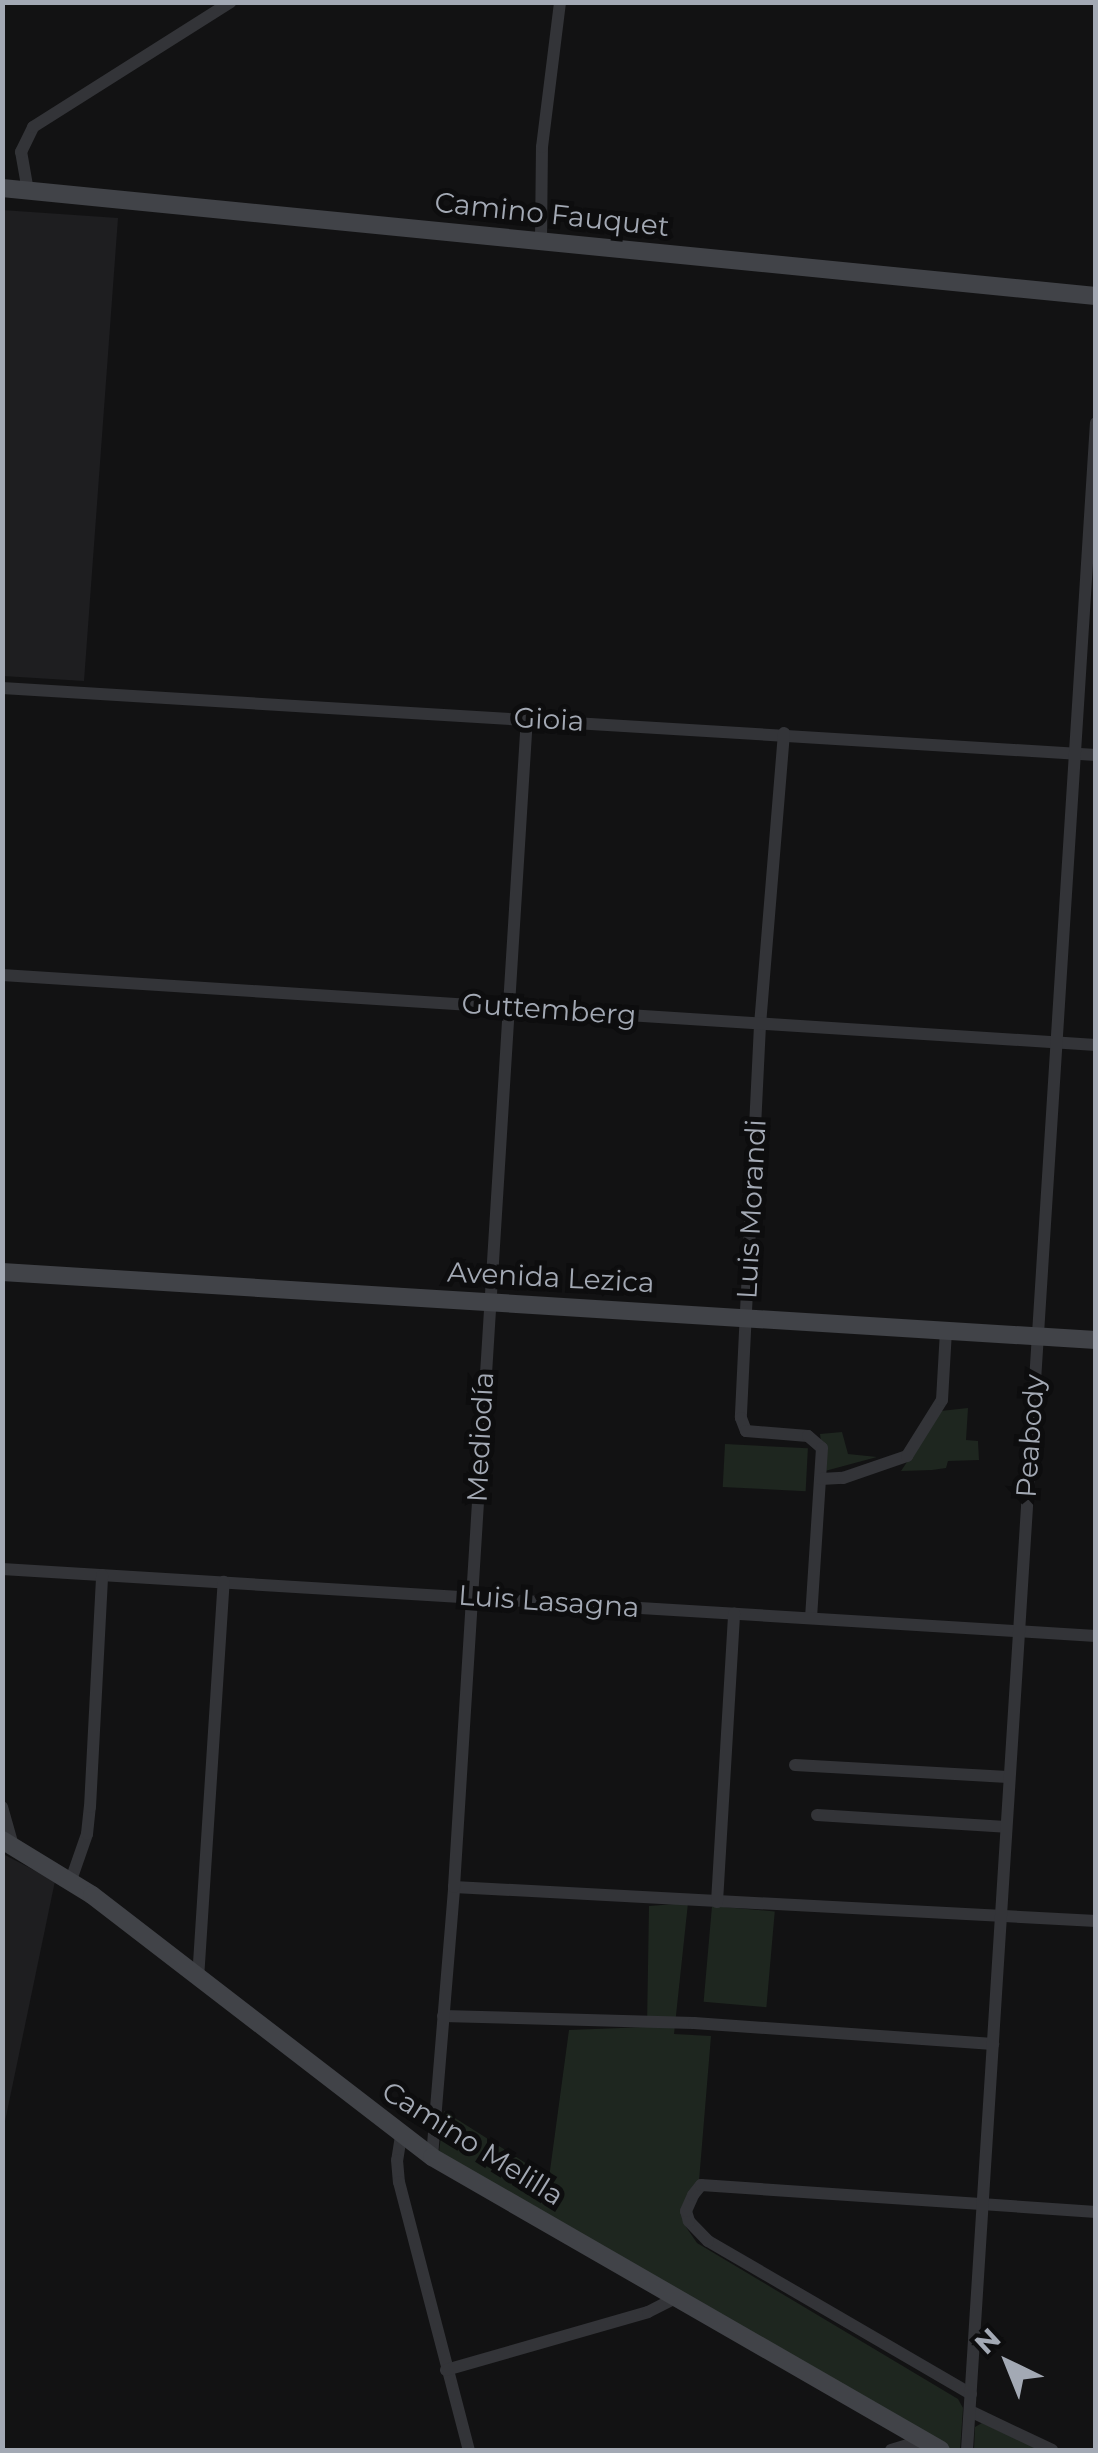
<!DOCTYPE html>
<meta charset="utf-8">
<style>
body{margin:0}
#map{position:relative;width:1098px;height:2453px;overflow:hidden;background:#121213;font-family:Montserrat,sans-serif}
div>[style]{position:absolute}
.built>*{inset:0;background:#1e1e20}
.green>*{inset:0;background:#1e261f;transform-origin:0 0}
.street>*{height:12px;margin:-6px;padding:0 6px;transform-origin:6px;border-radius:6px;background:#333438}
.secondary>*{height:18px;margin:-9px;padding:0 9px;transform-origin:9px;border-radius:9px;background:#414348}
span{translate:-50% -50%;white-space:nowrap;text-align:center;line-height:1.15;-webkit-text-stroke:10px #0d0d0e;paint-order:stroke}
.street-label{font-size:28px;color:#a3a9b4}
.frame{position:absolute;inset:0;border:5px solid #a3a9b4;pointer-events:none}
.north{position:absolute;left:958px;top:2313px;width:100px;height:100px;-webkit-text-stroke:8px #0d0d0e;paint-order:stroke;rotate:317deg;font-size:28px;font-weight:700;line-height:40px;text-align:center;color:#a3a9b4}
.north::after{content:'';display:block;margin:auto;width:35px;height:45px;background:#a3a9b4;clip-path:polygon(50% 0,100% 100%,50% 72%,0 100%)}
</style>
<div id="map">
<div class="built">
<i style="clip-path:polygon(2px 210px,118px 218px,84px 681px,3px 676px)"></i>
<i style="clip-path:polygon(3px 1854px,55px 1881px,3px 2131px)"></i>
</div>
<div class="green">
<i style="clip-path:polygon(968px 1408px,966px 1440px,978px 1441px,979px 1460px,948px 1461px,946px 1468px,932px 1470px,901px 1471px,941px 1411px)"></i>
<i style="clip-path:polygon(842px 1432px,848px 1454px,877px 1457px,825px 1471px,820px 1434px)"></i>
<i style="left:725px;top:1444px;width:83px;height:43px;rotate:3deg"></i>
<i style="clip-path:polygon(688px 1903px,674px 2034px,711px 2036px,699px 2181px,685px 2217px,686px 2227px,697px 2243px,958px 2399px,963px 2408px,960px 2450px,948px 2450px,439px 2152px,444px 2111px,549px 2178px,569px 2030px,647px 2027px,649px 1906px)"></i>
<i style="left:712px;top:1906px;width:63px;height:96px;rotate:5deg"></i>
<i style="clip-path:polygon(982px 2423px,1041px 2450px,974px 2450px,975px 2427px)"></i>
</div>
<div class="street">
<i style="left:28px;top:191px;width:40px;rotate:-100deg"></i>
<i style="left:21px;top:152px;width:28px;rotate:-64deg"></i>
<i style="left:33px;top:127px;width:234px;rotate:-32.3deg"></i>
<i style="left:541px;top:240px;width:93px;rotate:-89.4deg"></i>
<i style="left:542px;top:147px;width:146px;rotate:-82.9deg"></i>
<i style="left:2px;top:688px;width:1096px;rotate:3.5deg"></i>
<i style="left:784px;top:733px;width:293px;rotate:94.7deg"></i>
<i style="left:760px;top:1025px;width:393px;rotate:92.8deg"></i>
<i style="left:741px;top:1418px;width:14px;rotate:69deg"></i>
<i style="left:746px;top:1431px;width:62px;rotate:4.6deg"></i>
<i style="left:808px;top:1436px;width:18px;rotate:41deg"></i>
<i style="left:822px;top:1448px;width:170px;rotate:93.7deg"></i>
<i style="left:2px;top:975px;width:1096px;rotate:3.66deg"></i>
<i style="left:821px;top:1479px;width:22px;rotate:-3deg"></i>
<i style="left:843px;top:1478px;width:68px;rotate:-19deg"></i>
<i style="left:907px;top:1456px;width:66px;rotate:-58deg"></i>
<i style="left:942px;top:1400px;width:70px;rotate:-86.7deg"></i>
<i style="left:2px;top:1569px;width:1096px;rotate:3.5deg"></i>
<i style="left:795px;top:1765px;width:213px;rotate:3.2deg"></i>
<i style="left:2px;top:1807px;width:41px;rotate:74.2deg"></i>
<i style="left:817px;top:1815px;width:189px;rotate:3.6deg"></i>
<i style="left:71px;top:1880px;width:49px;rotate:-70.8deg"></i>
<i style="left:87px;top:1834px;width:27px;rotate:-84deg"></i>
<i style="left:90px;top:1807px;width:232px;rotate:-87deg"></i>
<i style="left:454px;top:1887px;width:643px;rotate:3.03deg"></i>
<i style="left:717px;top:1902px;width:289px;rotate:-86.6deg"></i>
<i style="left:198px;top:1979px;width:398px;rotate:-86.3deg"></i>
<i style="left:443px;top:2016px;width:251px;rotate:1.6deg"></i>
<i style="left:694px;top:2023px;width:300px;rotate:4deg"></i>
<i style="left:401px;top:2136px;width:24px;rotate:99deg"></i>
<i style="left:397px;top:2160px;width:22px;rotate:85deg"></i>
<i style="left:399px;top:2182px;width:277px;rotate:75.4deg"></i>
<i style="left:432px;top:2157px;width:271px;rotate:-85.3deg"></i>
<i style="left:454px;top:1887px;width:1171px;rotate:-86.43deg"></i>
<i style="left:446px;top:2370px;width:210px;rotate:-16deg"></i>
<i style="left:648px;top:2312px;width:30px;rotate:-27deg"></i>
<i style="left:971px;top:2394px;width:304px;rotate:-149.8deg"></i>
<i style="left:708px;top:2241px;width:28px;rotate:-134deg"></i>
<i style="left:689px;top:2221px;width:10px;rotate:-107deg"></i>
<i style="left:686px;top:2211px;width:17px;rotate:-66deg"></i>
<i style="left:693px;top:2195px;width:13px;rotate:-51deg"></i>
<i style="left:701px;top:2185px;width:396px;rotate:3.9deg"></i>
<i style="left:970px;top:2411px;width:91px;rotate:25.4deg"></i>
<i style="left:891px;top:2450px;width:31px;rotate:-17deg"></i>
<i style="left:967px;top:2450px;width:2031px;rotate:-86.36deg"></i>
</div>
<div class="secondary">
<i style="left:2px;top:188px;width:1099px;rotate:5.64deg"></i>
<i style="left:2px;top:1272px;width:1096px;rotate:3.56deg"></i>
<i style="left:2px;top:1840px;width:105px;rotate:31.4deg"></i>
<i style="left:92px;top:1895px;width:429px;rotate:37.6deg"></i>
<i style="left:432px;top:2157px;width:587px;rotate:29.93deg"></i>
</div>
<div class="street-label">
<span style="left:552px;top:214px;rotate:6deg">Camino Fauquet</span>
<span style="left:549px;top:719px;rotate:3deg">Gioia</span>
<span style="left:549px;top:1009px;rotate:4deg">Guttemberg</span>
<span style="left:751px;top:1209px;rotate:-87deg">Luis Morandi</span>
<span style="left:551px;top:1277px;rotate:3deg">Avenida Lezica</span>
<span style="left:1030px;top:1436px;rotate:-86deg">Peabody</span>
<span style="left:480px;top:1437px;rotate:-87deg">Mediodía</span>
<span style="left:549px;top:1601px;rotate:4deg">Luis Lasagna</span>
<span style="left:473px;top:2143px;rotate:32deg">Camino Melilla</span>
</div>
<div class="frame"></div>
<div class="north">N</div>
</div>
